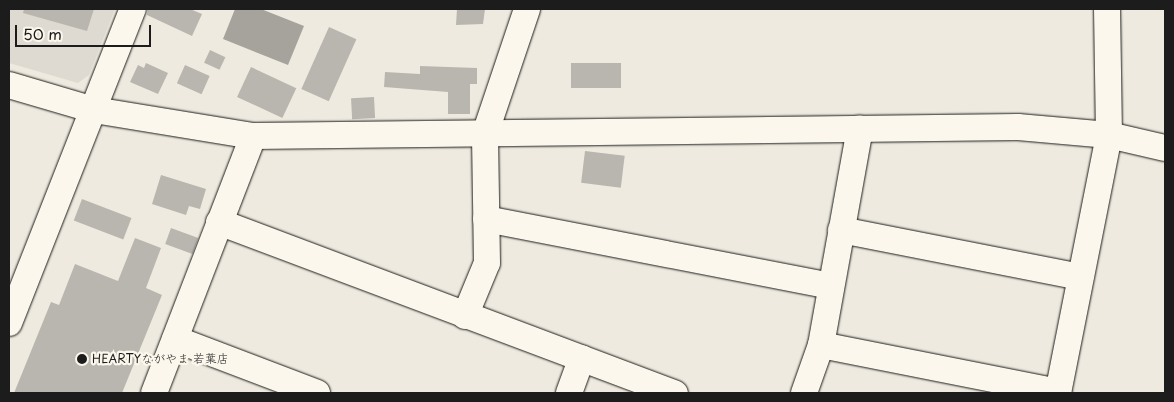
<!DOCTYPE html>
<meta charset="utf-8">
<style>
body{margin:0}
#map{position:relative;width:1174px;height:402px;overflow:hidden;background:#eeeadf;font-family:"Playpen Sans","Klee One",sans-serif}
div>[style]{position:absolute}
.built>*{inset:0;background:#dedad1}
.water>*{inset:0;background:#a6a39d}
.building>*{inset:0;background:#b9b6af;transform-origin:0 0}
.roads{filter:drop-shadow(0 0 1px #1c1c1c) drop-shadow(0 0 1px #1c1c1c)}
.minor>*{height:26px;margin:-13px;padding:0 13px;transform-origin:13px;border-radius:13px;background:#fbf7ec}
.dots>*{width:14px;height:14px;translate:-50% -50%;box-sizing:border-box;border:2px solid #fbf7ec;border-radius:50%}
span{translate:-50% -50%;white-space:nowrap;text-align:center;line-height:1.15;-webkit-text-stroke:4.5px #fbf7ec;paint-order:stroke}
.poi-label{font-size:12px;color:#1c1c1c}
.left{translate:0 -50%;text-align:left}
.frame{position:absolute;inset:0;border:10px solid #1c1c1c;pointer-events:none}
.scale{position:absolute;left:15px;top:25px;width:136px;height:22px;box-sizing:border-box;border:2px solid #1c1c1c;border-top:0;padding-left:6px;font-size:15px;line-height:18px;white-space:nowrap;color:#1c1c1c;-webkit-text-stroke:4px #fbf7ec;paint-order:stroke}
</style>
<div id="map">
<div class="built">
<i style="clip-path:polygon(9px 9px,115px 9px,89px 75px,78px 83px,9px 63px)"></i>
</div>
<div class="water">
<i style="clip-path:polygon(235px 9px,261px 9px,304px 26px,288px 65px,223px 39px)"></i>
</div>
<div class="building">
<i style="clip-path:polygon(24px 9px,94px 9px,87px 31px,23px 13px)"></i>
<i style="clip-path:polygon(148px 9px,190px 9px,202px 14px,192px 36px,147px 15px)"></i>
<i style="clip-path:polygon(457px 9px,485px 9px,483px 24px,456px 25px)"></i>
<i style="left:329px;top:27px;width:30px;height:68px;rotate:24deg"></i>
<i style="left:210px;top:50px;width:17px;height:14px;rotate:25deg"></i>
<i style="clip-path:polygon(146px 63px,168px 73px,158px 94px,130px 82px,138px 65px,144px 68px)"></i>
<i style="left:621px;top:63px;width:25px;height:50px;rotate:90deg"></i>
<i style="left:185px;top:65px;width:27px;height:20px;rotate:24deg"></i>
<i style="clip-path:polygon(420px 66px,477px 68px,477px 84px,470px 84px,470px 114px,448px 114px,448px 92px,384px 87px,385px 72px,420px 74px)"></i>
<i style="left:251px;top:67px;width:50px;height:33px;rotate:25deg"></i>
<i style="left:374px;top:97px;width:21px;height:23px;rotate:87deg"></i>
<i style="left:585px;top:151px;width:40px;height:32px;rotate:7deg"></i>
<i style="clip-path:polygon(161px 175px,206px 189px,200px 209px,189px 206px,186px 215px,152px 204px)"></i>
<i style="left:82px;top:199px;width:53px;height:23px;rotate:21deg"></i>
<i style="left:171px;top:228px;width:29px;height:17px;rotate:20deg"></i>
<i style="clip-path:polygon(135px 238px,161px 248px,146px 288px,162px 295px,122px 393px,14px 393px,51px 302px,59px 305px,75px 264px,118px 281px)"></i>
</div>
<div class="roads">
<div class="minor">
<i style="left:9px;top:85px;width:89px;rotate:16.4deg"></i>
<i style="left:94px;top:110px;width:161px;rotate:9.3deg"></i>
<i style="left:253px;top:136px;width:765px;rotate:-0.67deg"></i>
<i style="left:1018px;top:127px;width:91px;rotate:5deg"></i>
<i style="left:1109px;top:135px;width:57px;rotate:13.1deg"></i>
<i style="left:486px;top:219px;width:350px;rotate:11deg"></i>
<i style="left:219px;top:222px;width:487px;rotate:20.6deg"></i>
<i style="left:841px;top:230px;width:244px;rotate:11.1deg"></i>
<i style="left:465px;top:316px;width:57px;rotate:-67.5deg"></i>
<i style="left:487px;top:263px;width:129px;rotate:-90.9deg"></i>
<i style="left:485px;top:134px;width:132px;rotate:-71.4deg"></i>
<i style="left:9px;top:323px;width:338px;rotate:-68.5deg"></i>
<i style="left:175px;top:339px;width:152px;rotate:20.8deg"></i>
<i style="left:821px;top:345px;width:242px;rotate:11.2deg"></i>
<i style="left:154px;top:393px;width:275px;rotate:-68.9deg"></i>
<i style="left:569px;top:393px;width:37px;rotate:-70deg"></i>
<i style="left:804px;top:393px;width:51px;rotate:-70.5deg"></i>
<i style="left:821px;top:345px;width:220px;rotate:-79.8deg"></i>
<i style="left:1058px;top:393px;width:263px;rotate:-78.8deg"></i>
<i style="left:1109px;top:135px;width:126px;rotate:-90.9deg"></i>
</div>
</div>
<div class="dots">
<i style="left:82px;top:359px;background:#1c1c1c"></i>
</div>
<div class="poi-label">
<span class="left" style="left:92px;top:359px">HEARTYながやま 若葉店</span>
</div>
<div class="frame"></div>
<div class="scale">50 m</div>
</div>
